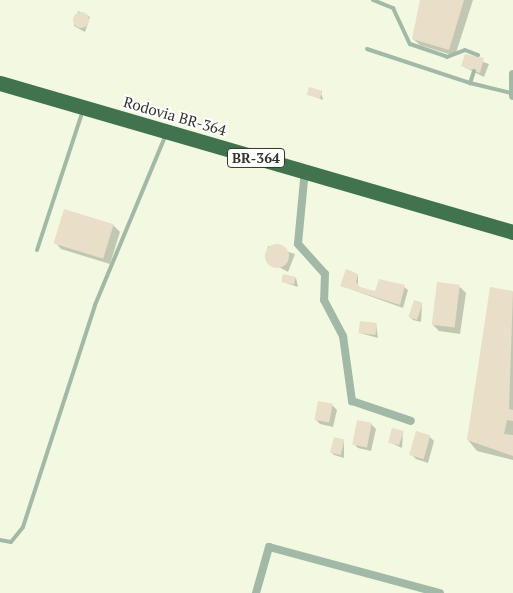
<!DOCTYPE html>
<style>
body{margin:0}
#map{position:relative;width:513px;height:593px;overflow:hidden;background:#f3f9e0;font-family:"PT Serif",serif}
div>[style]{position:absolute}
.shadow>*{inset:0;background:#0003}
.building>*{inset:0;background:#e9dec7;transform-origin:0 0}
.round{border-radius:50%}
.lane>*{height:4px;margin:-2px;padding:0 2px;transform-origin:2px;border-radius:2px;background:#a2b9a7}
.street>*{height:8px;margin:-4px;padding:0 4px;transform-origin:4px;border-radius:4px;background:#a2b9a7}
.highway>*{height:15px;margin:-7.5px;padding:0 7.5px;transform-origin:7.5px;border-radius:7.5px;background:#40734e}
span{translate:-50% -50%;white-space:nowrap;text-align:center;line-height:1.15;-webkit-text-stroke:4px #fff;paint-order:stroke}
.shield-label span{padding:1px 4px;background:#fff;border:1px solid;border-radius:4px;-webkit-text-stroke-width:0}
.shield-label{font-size:14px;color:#32352b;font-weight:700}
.street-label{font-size:15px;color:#32352b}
</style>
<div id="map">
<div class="shadow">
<i style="clip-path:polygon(422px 0,473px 0,455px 56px,420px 45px,413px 39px)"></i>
<i style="clip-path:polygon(78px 11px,90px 17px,85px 32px,74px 26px)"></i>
<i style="clip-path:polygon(466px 56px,489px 64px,484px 77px,462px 66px)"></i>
<i style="clip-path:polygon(321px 92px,323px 100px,308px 94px)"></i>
<i style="clip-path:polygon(113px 225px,120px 232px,110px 264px,61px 249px,55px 242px)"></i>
<i style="clip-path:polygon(268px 246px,295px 254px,288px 272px,266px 260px)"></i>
<i style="clip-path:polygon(358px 275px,358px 287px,376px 292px,404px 287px,408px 290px,403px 308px,342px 286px)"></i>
<i style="clip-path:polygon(296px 278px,298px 287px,283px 282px)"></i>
<i style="clip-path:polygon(460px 287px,466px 293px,460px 334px,439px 331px,432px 324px)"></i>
<i style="clip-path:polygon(491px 288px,513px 292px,513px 460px,477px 451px,468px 440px)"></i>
<i style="clip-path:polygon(422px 304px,421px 322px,413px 320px,410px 317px)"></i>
<i style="clip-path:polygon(376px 324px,378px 338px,360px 333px)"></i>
<i style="clip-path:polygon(332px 405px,337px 410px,333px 427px,320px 424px,315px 419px)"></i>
<i style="clip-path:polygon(371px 424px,376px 429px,371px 451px,358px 448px,353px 443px)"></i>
<i style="clip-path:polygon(403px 432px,402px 448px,389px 442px)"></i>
<i style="clip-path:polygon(429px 436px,434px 441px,428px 463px,416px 459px,411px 454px)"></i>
<i style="clip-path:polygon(344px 441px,344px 458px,334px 455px,331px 452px)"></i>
</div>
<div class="building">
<i style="clip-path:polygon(420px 0,464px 0,449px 50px,412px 39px)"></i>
<i class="round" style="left:73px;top:12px;width:16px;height:16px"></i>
<i style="clip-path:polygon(465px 54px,484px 58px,480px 73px,461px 66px)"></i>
<i style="left:309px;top:87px;width:14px;height:8px;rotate:17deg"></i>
<i style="left:64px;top:209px;width:52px;height:36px;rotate:17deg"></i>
<i class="round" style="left:265px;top:244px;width:24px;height:24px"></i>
<i style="clip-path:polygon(346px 269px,358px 274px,356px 282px,360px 287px,375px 291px,379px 279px,405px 285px,400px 305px,340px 286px)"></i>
<i style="left:283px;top:274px;width:13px;height:8px;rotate:13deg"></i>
<i style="left:437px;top:282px;width:23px;height:43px;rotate:7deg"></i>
<i style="clip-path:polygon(490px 287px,513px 291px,509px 409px,513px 410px,513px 421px,507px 420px,504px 434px,513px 435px,513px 456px,467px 440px)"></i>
<i style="left:414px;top:300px;width:9px;height:18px;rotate:18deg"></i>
<i style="left:360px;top:321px;width:17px;height:12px;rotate:7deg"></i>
<i style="left:318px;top:401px;width:15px;height:19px;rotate:11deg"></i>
<i style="left:357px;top:420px;width:15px;height:25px;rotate:11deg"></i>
<i style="clip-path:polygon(392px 428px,404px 431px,399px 445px,388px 443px)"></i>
<i style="left:416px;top:431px;width:15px;height:25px;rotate:16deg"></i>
<i style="left:334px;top:437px;width:11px;height:16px;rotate:15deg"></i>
</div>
<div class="lane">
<i style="left:373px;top:0;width:22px;rotate:22deg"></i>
<i style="left:393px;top:8px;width:40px;rotate:65deg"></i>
<i style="left:410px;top:44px;width:39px;rotate:19deg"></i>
<i style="left:447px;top:57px;width:19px;rotate:-21deg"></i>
<i style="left:465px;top:50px;width:14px;rotate:21deg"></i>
<i style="left:367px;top:49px;width:108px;rotate:18.3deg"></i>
<i style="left:474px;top:71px;width:13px;rotate:108deg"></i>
<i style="left:470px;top:83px;width:42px;rotate:13.7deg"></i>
<i style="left:37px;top:250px;width:141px;rotate:-71.8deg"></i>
<i style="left:0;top:540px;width:11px;rotate:10deg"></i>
<i style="left:11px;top:542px;width:19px;rotate:-51deg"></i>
<i style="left:23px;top:527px;width:233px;rotate:-72deg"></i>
<i style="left:95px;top:305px;width:180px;rotate:-67.4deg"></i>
</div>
<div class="street">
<i style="left:513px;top:74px;width:22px;rotate:90deg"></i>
<i style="left:304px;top:180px;width:64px;rotate:95.4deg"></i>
<i style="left:298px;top:244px;width:40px;rotate:48deg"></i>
<i style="left:325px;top:274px;width:26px;rotate:92deg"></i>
<i style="left:324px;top:300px;width:41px;rotate:62.2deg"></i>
<i style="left:343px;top:336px;width:66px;rotate:82.1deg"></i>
<i style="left:352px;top:401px;width:62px;rotate:18.7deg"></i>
<i style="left:256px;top:593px;width:48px;rotate:-74.2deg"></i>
<i style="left:269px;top:547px;width:177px;rotate:15.1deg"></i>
</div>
<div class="highway">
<i style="left:0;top:83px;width:534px;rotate:16.2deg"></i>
</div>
<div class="shield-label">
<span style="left:256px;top:158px">BR-364</span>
</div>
<div class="street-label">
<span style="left:175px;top:116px;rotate:16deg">Rodovia BR-364</span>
</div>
</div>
